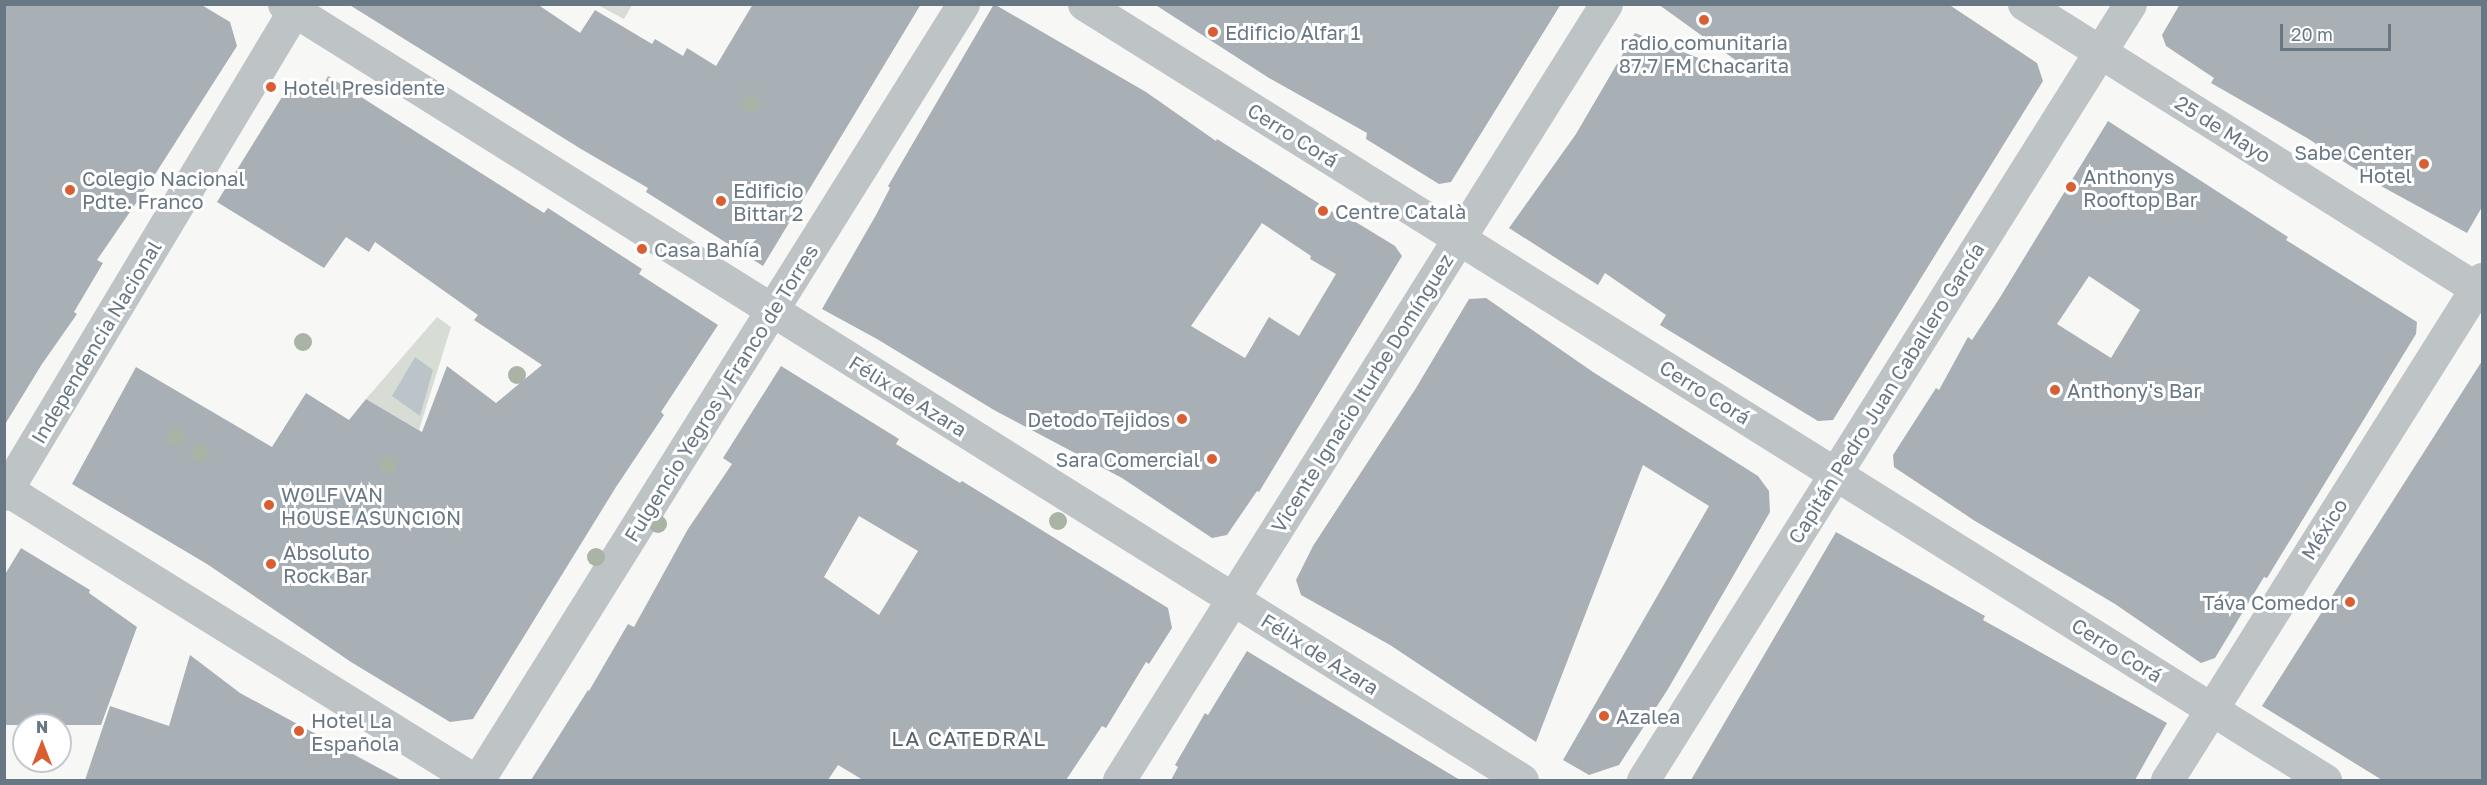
<!DOCTYPE html>
<meta charset="utf-8">
<style>
body{margin:0}
#map{position:relative;width:2487px;height:785px;overflow:hidden;background:#f7f7f5;font-family:"Golos Text",sans-serif}
div>[style]{position:absolute}
.green>*{inset:0;background:#d7dcd4}
.water>*{inset:0;background:#bac4c9}
.building>*{inset:0;background:#a8b0b5}
.minor>*{height:33px;margin:-16.5px;padding:0 16.5px;transform-origin:16.5px;border-radius:16.5px;background:#bec3c6}
.trees>*{width:18px;height:18px;margin:-9px;border-radius:50%;background:#a9b3a6}
.dots>*{width:16px;height:16px;translate:-50% -50%;box-sizing:border-box;border:3px solid #fff;border-radius:50%}
span{translate:-50% -50%;white-space:nowrap;text-align:center;line-height:1.15;-webkit-text-stroke:6px #fff;paint-order:stroke}
.poi-label{font-size:20px;color:#687784}
.left{translate:0 -50%;text-align:left}
.right{translate:-100% -50%;text-align:right}
.street-label{font-size:20px;color:#687784}
.neighbourhood-label{font-size:21px;color:#556069;letter-spacing:1.5px}
.frame{position:absolute;inset:0;border:6px solid #687784;pointer-events:none}
.north{position:absolute;left:12px;top:713px;width:60px;height:60px;box-sizing:border-box;background:#fff;border:2px solid #c3c9ce;border-radius:50%;rotate:0deg;font-size:16px;font-weight:700;line-height:24px;text-align:center;color:#687784}
.north::after{content:'';display:block;margin:auto;width:21px;height:27px;background:#d95e33;clip-path:polygon(50% 0,100% 100%,50% 72%,0 100%)}
.scale{position:absolute;left:2280px;top:24px;width:111px;height:27px;box-sizing:border-box;border:3px solid #687784;border-top:0;padding-left:8px;font-size:18px;line-height:21px;white-space:nowrap;color:#687784;-webkit-text-stroke:4px #fff;paint-order:stroke}
</style>
<div id="map">
<div class="green">
<i style="clip-path:polygon(598px 5px,632px 5px,624px 19px)"></i>
<i style="clip-path:polygon(437px 317px,451px 327px,419px 430px,366px 399px)"></i>
</div>
<div class="water">
<i style="clip-path:polygon(415px 357px,433px 370px,420px 416px,392px 396px)"></i>
</div>
<div class="building">
<i style="clip-path:polygon(4px 4px,200px 4px,230px 22px,237px 46px,145px 190px,97px 260px,103px 263px,74px 312px,77px 314px,42px 364px,4px 426px)"></i>
<i style="clip-path:polygon(348px 4px,537px 4px,580px 33px,595px 10px,652px 44px,655px 39px,683px 56px,687px 48px,716px 66px,753px 4px,921px 4px,763px 266px,646px 192px,648px 188px,581px 149px)"></i>
<i style="clip-path:polygon(evenodd,994px 4px,1146px 92px,1216px 141px,1217px 139px,1334px 213px,1336px 210px,1395px 246px,1402px 256px,1259px 492px,1257px 491px,1227px 535px,1212px 538px,1122px 478px,994px 410px,877px 339px,822px 309px,876px 215px,890px 188px,888px 186px,994px 4px,1262px 223px,1311px 256px,1310px 259px,1336px 274px,1299px 336px,1269px 317px,1245px 358px,1191px 326px,1262px 223px)"></i>
<i style="clip-path:polygon(1154px 4px,1561px 4px,1451px 182px,1439px 184px,1366px 139px,1367px 133px,1269px 78px)"></i>
<i style="clip-path:polygon(1658px 4px,1948px 4px,2037px 63px,2043px 81px,1833px 420px,1818px 421px,1660px 325px,1666px 315px,1605px 273px,1598px 285px,1509px 228px,1576px 134px,1635px 33px,1749px 78px,1752px 72px)"></i>
<i style="clip-path:polygon(2180px 4px,2482px 4px,2482px 207px,2467px 233px,2359px 174px,2360px 172px,2307px 138px,2211px 83px,2214px 78px,2166px 46px,2162px 35px)"></i>
<i style="clip-path:polygon(328px 76px,544px 213px,548px 208px,642px 269px,639px 274px,718px 325px,661px 412px,664px 415px,616px 487px,473px 719px,450px 722px,351px 662px,207px 564px,72px 484px,136px 367px,272px 447px,306px 393px,349px 420px,366px 399px,422px 432px,447px 366px,496px 403px,542px 365px,474px 320px,478px 315px,375px 242px,369px 252px,346px 237px,324px 268px,217px 202px,282px 97px,302px 84px,325px 82px)"></i>
<i style="clip-path:polygon(evenodd,2108px 121px,2288px 237px,2286px 240px,2417px 322px,2416px 334px,2267px 578px,2264px 577px,2215px 658px,2201px 663px,2115px 604px,1975px 521px,1894px 467px,1893px 455px,1936px 388px,1939px 390px,1968px 337px,1972px 340px,1999px 299px,2108px 121px,2089px 276px,2140px 310px,2111px 358px,2057px 324px,2089px 276px)"></i>
<i style="clip-path:polygon(1486px 298px,1593px 372px,1758px 476px,1769px 491px,1770px 512px,1668px 689px,1619px 765px,1589px 775px,1563px 760px,1709px 506px,1643px 465px,1536px 742px,1390px 645px,1301px 595px,1296px 580px,1313px 546px,1416px 388px,1469px 299px)"></i>
<i style="clip-path:polygon(2482px 361px,2482px 780px,2382px 780px,2262px 706px)"></i>
<i style="clip-path:polygon(evenodd,781px 366px,899px 439px,896px 444px,960px 483px,962px 481px,1168px 608px,1172px 628px,1149px 664px,1146px 662px,1106px 728px,1102px 726px,1066px 780px,863px 780px,838px 765px,828px 780px,531px 780px,588px 690px,589px 691px,628px 624px,634px 627px,688px 529px,732px 464px,723px 458px,781px 366px,859px 516px,918px 551px,879px 615px,824px 577px,859px 516px)"></i>
<i style="clip-path:polygon(1836px 532px,1985px 616px,1983px 620px,2167px 723px,2135px 780px,1691px 780px)"></i>
<i style="clip-path:polygon(21px 548px,90px 590px,89px 593px,137px 627px,101px 725px,4px 725px,4px 576px)"></i>
<i style="clip-path:polygon(1247px 651px,1405px 747px,1460px 780px,1171px 780px,1178px 767px,1175px 765px,1205px 713px,1208px 715px)"></i>
<i style="clip-path:polygon(190px 655px,240px 693px,401px 780px,85px 780px,110px 706px,169px 726px)"></i>
</div>
<div class="minor">
<i style="left:284px;top:4px;width:1461px;rotate:32.08deg"></i>
<i style="left:1084px;top:4px;width:1464px;rotate:32.02deg"></i>
<i style="left:2024px;top:4px;width:541px;rotate:32.16deg"></i>
<i style="left:4px;top:488px;width:553px;rotate:31.85deg"></i>
<i style="left:4px;top:494px;width:571px;rotate:-59.04deg"></i>
<i style="left:478px;top:780px;width:915px;rotate:-57.99deg"></i>
<i style="left:1119px;top:780px;width:916px;rotate:-57.89deg"></i>
<i style="left:1643px;top:780px;width:916px;rotate:-57.89deg"></i>
<i style="left:2167px;top:780px;width:592px;rotate:-57.84deg"></i>
</div>
<div class="trees">
<i style="left:751px;top:103px"></i>
<i style="left:303px;top:342px"></i>
<i style="left:517px;top:375px"></i>
<i style="left:176px;top:437px"></i>
<i style="left:200px;top:453px"></i>
<i style="left:388px;top:465px"></i>
<i style="left:1058px;top:521px"></i>
<i style="left:658px;top:524px"></i>
<i style="left:596px;top:557px"></i>
</div>
<div class="dots">
<i style="left:1704px;top:20px;background:#d95e33"></i>
<i style="left:1213px;top:32px;background:#d95e33"></i>
<i style="left:271px;top:87px;background:#d95e33"></i>
<i style="left:2424px;top:164px;background:#d95e33"></i>
<i style="left:2071px;top:187px;background:#d95e33"></i>
<i style="left:70px;top:190px;background:#d95e33"></i>
<i style="left:721px;top:201px;background:#d95e33"></i>
<i style="left:1323px;top:211px;background:#d95e33"></i>
<i style="left:642px;top:249px;background:#d95e33"></i>
<i style="left:2055px;top:390px;background:#d95e33"></i>
<i style="left:1182px;top:419px;background:#d95e33"></i>
<i style="left:1212px;top:459px;background:#d95e33"></i>
<i style="left:269px;top:505px;background:#d95e33"></i>
<i style="left:271px;top:564px;background:#d95e33"></i>
<i style="left:2350px;top:602px;background:#d95e33"></i>
<i style="left:1604px;top:716px;background:#d95e33"></i>
<i style="left:299px;top:731px;background:#d95e33"></i>
</div>
<div class="poi-label">
<span class="left" style="left:1225px;top:32px">Edificio Alfar 1</span>
<span style="left:1704px;top:54px">radio comunitaria<br>87.7 FM Chacarita</span>
<span class="left" style="left:283px;top:87px">Hotel Presidente</span>
<span class="right" style="left:2412px;top:164px">Sabe Center<br>Hotel</span>
<span class="left" style="left:2083px;top:188px">Anthonys<br>Rooftop Bar</span>
<span class="left" style="left:82px;top:190px">Colegio Nacional<br>Pdte. Franco</span>
<span class="left" style="left:733px;top:202px">Edificio<br>Bittar 2</span>
<span class="left" style="left:1335px;top:211px">Centre Català</span>
<span class="left" style="left:654px;top:249px">Casa Bahía</span>
<span class="left" style="left:2067px;top:390px">Anthony's Bar</span>
<span class="right" style="left:1170px;top:419px">Detodo Tejidos</span>
<span class="right" style="left:1200px;top:459px">Sara Comercial</span>
<span class="left" style="left:281px;top:506px">WOLF VAN<br>HOUSE ASUNCION</span>
<span class="left" style="left:283px;top:564px">Absoluto<br>Rock Bar</span>
<span class="right" style="left:2338px;top:602px">Táva Comedor</span>
<span class="left" style="left:1616px;top:716px">Azalea</span>
<span class="left" style="left:311px;top:732px">Hotel La<br>Española</span>
</div>
<div class="street-label">
<span style="left:2223px;top:129px;rotate:32deg">25 de Mayo</span>
<span style="left:1293px;top:135px;rotate:32deg">Cerro Corá</span>
<span style="left:96px;top:342px;rotate:-59deg">Independencia Nacional</span>
<span style="left:1705px;top:392px;rotate:32deg">Cerro Corá</span>
<span style="left:721px;top:393px;rotate:-58deg">Fulgencio Yegros y Franco de Torres</span>
<span style="left:1362px;top:393px;rotate:-58deg">Vicente Ignacio Iturbe Domínguez</span>
<span style="left:1886px;top:393px;rotate:-58deg">Capitán Pedro Juan Caballero García</span>
<span style="left:908px;top:396px;rotate:32deg">Félix de Azara</span>
<span style="left:2324px;top:529px;rotate:-58deg">México</span>
<span style="left:2117px;top:650px;rotate:32deg">Cerro Corá</span>
<span style="left:1320px;top:654px;rotate:32deg">Félix de Azara</span>
</div>
<div class="neighbourhood-label">
<span style="left:969px;top:738px">LA CATEDRAL</span>
</div>
<div class="frame"></div>
<div class="north">N</div>
<div class="scale">20 m</div>
</div>
